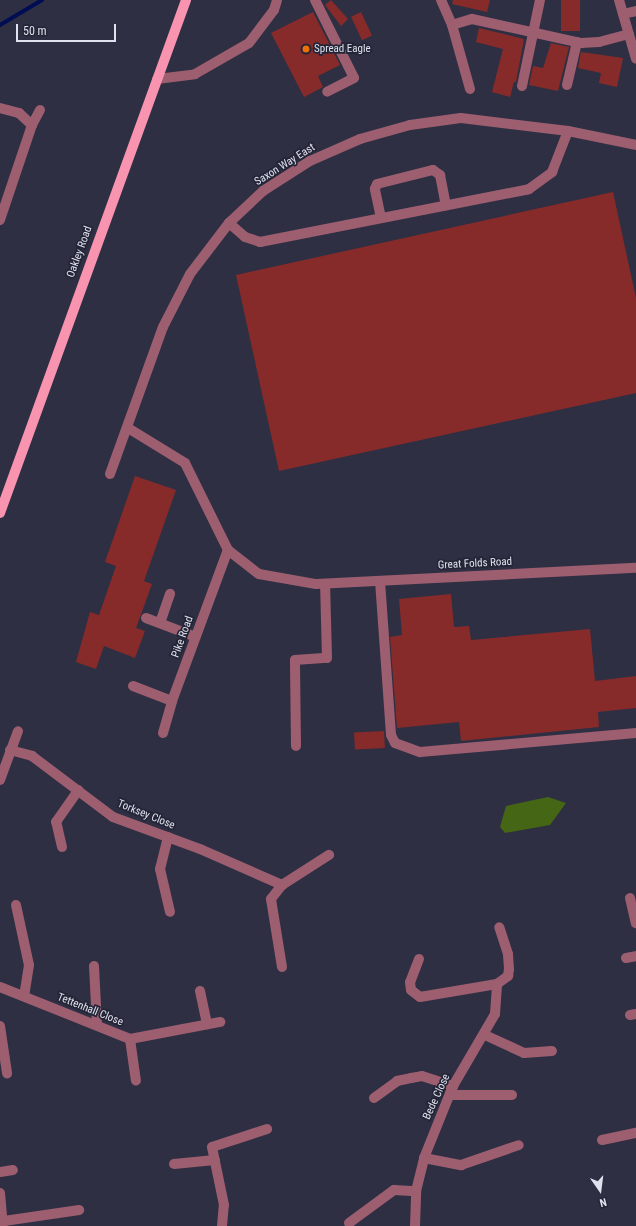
<!DOCTYPE html>
<style>
body{margin:0}
#map{position:relative;width:636px;height:1226px;overflow:hidden;background:#2e2f42;font-family:"Roboto Condensed",sans-serif}
div>[style]{position:absolute}
.green>*{inset:0;background:#456614}
.stream>*{height:4px;margin:-2px;padding:0 2px;transform-origin:2px;border-radius:2px;background:#000d53}
.building>*{inset:0;background:#872b2a;transform-origin:0 0}
.minor>*{height:10px;margin:-5px;padding:0 5px;transform-origin:5px;border-radius:5px;background:#9d5e70}
.major>*{height:10px;margin:-5px;padding:0 5px;transform-origin:5px;border-radius:5px;background:#f893b0}
.dots>*{width:11px;height:11px;translate:-50% -50%;box-sizing:border-box;border:2px solid #242537;border-radius:50%}
span{translate:-50% -50%;white-space:nowrap;text-align:center;line-height:1.15;-webkit-text-stroke:3.5px #242537;paint-order:stroke}
.poi-label{font-size:11px;color:#e0e1ee}
.left{translate:0 -50%;text-align:left}
.street-label{font-size:11px;color:#e0e1ee}
.north{position:absolute;left:580px;top:1170px;width:40px;height:40px;-webkit-text-stroke:3px #242537;paint-order:stroke;rotate:166deg;font-size:11px;font-weight:700;line-height:16px;text-align:center;color:#e0e1ee}
.north::after{content:'';display:block;margin:auto;width:14px;height:18px;background:#e0e1ee;clip-path:polygon(50% 0,100% 100%,50% 72%,0 100%)}
.scale{position:absolute;left:16px;top:24px;width:100px;height:18px;box-sizing:border-box;border:2px solid #e0e1ee;border-top:0;padding-left:5px;font-size:12px;line-height:14px;white-space:nowrap;color:#e0e1ee;-webkit-text-stroke:3px #242537;paint-order:stroke}
</style>
<div id="map">
<div class="green">
<i style="clip-path:polygon(548px 797px,566px 803px,550px 825px,505px 833px,500px 827px,506px 806px)"></i>
</div>
<div class="stream">
<i style="left:0;top:25px;width:49px;rotate:-30.8deg"></i>
</div>
<div class="building">
<i style="clip-path:polygon(331px 0,348px 19px,341px 26px,325px 5px)"></i>
<i style="clip-path:polygon(453px 0,490px 0,487px 12px,452px 4px)"></i>
<i style="left:561px;top:0;width:19px;height:31px"></i>
<i style="clip-path:polygon(313px 12px,340px 65px,318px 76px,323px 87px,304px 97px,271px 33px)"></i>
<i style="left:361px;top:12px;width:26px;height:11px;rotate:65deg"></i>
<i style="clip-path:polygon(479px 28px,524px 39px,516px 82px,514px 82px,510px 97px,492px 92px,503px 49px,476px 42px)"></i>
<i style="clip-path:polygon(551px 43px,569px 47px,558px 91px,529px 85px,533px 66px,543px 68px)"></i>
<i style="clip-path:polygon(581px 52px,623px 58px,617px 87px,599px 83px,601px 73px,578px 68px)"></i>
<i style="clip-path:polygon(613px 192px,636px 298px,636px 393px,279px 471px,236px 275px)"></i>
<i style="clip-path:polygon(135px 476px,176px 490px,144px 581px,152px 584px,136px 628px,145px 631px,135px 658px,104px 646px,96px 669px,76px 662px,90px 612px,99px 615px,116px 566px,105px 562px)"></i>
<i style="clip-path:polygon(451px 594px,454px 627px,469px 626px,471px 640px,590px 629px,595px 681px,636px 676px,636px 708px,598px 712px,599px 727px,461px 741px,459px 722px,397px 728px,390px 637px,402px 635px,399px 599px)"></i>
<i style="left:384px;top:731px;width:17px;height:30px;rotate:87deg"></i>
</div>
<div class="minor">
<i style="left:315px;top:0;width:87px;rotate:63.4deg"></i>
<i style="left:354px;top:78px;width:30px;rotate:153deg"></i>
<i style="left:441px;top:0;width:27px;rotate:66deg"></i>
<i style="left:619px;top:0;width:61px;rotate:73.9deg"></i>
<i style="left:623px;top:14px;width:13px;rotate:-13deg"></i>
<i style="left:157px;top:79px;width:38px;rotate:-7deg"></i>
<i style="left:195px;top:74px;width:62px;rotate:-29.9deg"></i>
<i style="left:249px;top:43px;width:41px;rotate:-52.9deg"></i>
<i style="left:274px;top:10px;width:10px;rotate:-73deg"></i>
<i style="left:567px;top:85px;width:44px;rotate:-76.9deg"></i>
<i style="left:522px;top:86px;width:88px;rotate:-78.2deg"></i>
<i style="left:470px;top:89px;width:66px;rotate:-105.7deg"></i>
<i style="left:452px;top:25px;width:21px;rotate:-17deg"></i>
<i style="left:472px;top:19px;width:112px;rotate:12.4deg"></i>
<i style="left:581px;top:43px;width:18px;rotate:-3deg"></i>
<i style="left:599px;top:42px;width:31px;rotate:-15deg"></i>
<i style="left:0;top:108px;width:20px;rotate:15deg"></i>
<i style="left:19px;top:113px;width:18px;rotate:43deg"></i>
<i style="left:381px;top:218px;width:30px;rotate:-102deg"></i>
<i style="left:375px;top:189px;width:5px;rotate:-68deg"></i>
<i style="left:377px;top:184px;width:58px;rotate:-14deg"></i>
<i style="left:433px;top:170px;width:9px;rotate:36deg"></i>
<i style="left:440px;top:175px;width:31px;rotate:79deg"></i>
<i style="left:0;top:220px;width:100px;rotate:-71.4deg"></i>
<i style="left:32px;top:125px;width:17px;rotate:-62deg"></i>
<i style="left:229px;top:223px;width:21px;rotate:41deg"></i>
<i style="left:245px;top:237px;width:16px;rotate:18deg"></i>
<i style="left:260px;top:242px;width:274px;rotate:-11.1deg"></i>
<i style="left:529px;top:189px;width:29px;rotate:-36deg"></i>
<i style="left:552px;top:172px;width:44px;rotate:-68.7deg"></i>
<i style="left:128px;top:428px;width:67px;rotate:31.6deg"></i>
<i style="left:185px;top:463px;width:97px;rotate:63.7deg"></i>
<i style="left:228px;top:550px;width:39px;rotate:38deg"></i>
<i style="left:259px;top:574px;width:58px;rotate:10deg"></i>
<i style="left:316px;top:584px;width:320px;rotate:-2.9deg"></i>
<i style="left:110px;top:474px;width:156px;rotate:-70.2deg"></i>
<i style="left:163px;top:327px;width:59px;rotate:-63deg"></i>
<i style="left:190px;top:274px;width:64px;rotate:-52.6deg"></i>
<i style="left:229px;top:223px;width:47px;rotate:-43.3deg"></i>
<i style="left:263px;top:191px;width:56px;rotate:-32.6deg"></i>
<i style="left:310px;top:161px;width:55px;rotate:-23.7deg"></i>
<i style="left:360px;top:139px;width:52px;rotate:-15.6deg"></i>
<i style="left:410px;top:125px;width:51px;rotate:-7.8deg"></i>
<i style="left:461px;top:118px;width:108px;rotate:6.9deg"></i>
<i style="left:568px;top:131px;width:69px;rotate:11.6deg"></i>
<i style="left:380px;top:581px;width:154px;rotate:85.9deg"></i>
<i style="left:391px;top:735px;width:9px;rotate:63deg"></i>
<i style="left:395px;top:743px;width:27px;rotate:20deg"></i>
<i style="left:420px;top:752px;width:217px;rotate:-5deg"></i>
<i style="left:146px;top:618px;width:53px;rotate:20.8deg"></i>
<i style="left:160px;top:623px;width:31px;rotate:-71deg"></i>
<i style="left:133px;top:686px;width:42px;rotate:21deg"></i>
<i style="left:163px;top:733px;width:33px;rotate:-74deg"></i>
<i style="left:172px;top:701px;width:161px;rotate:-69.7deg"></i>
<i style="left:296px;top:746px;width:86px;rotate:-90.7deg"></i>
<i style="left:295px;top:660px;width:32px;rotate:-4deg"></i>
<i style="left:327px;top:658px;width:74px;rotate:-91.5deg"></i>
<i style="left:10px;top:750px;width:23px;rotate:15deg"></i>
<i style="left:32px;top:756px;width:101px;rotate:37deg"></i>
<i style="left:113px;top:817px;width:93px;rotate:20.2deg"></i>
<i style="left:200px;top:849px;width:90px;rotate:23.7deg"></i>
<i style="left:0;top:780px;width:52px;rotate:-69.8deg"></i>
<i style="left:168px;top:837px;width:33px;rotate:104deg"></i>
<i style="left:160px;top:869px;width:44px;rotate:76.9deg"></i>
<i style="left:62px;top:847px;width:26px;rotate:-103deg"></i>
<i style="left:56px;top:822px;width:39px;rotate:-55deg"></i>
<i style="left:630px;top:898px;width:26px;rotate:77deg"></i>
<i style="left:16px;top:905px;width:61px;rotate:77.8deg"></i>
<i style="left:29px;top:965px;width:31px;rotate:99deg"></i>
<i style="left:626px;top:958px;width:10px;rotate:-11deg"></i>
<i style="left:419px;top:959px;width:25px;rotate:111deg"></i>
<i style="left:410px;top:982px;width:8px;rotate:83deg"></i>
<i style="left:411px;top:990px;width:11px;rotate:38deg"></i>
<i style="left:420px;top:997px;width:78px;rotate:-9.6deg"></i>
<i style="left:497px;top:984px;width:14px;rotate:-36deg"></i>
<i style="left:508px;top:976px;width:7px;rotate:-82deg"></i>
<i style="left:509px;top:969px;width:15px;rotate:-94deg"></i>
<i style="left:508px;top:954px;width:28px;rotate:-108deg"></i>
<i style="left:94px;top:966px;width:59px;rotate:87.1deg"></i>
<i style="left:282px;top:967px;width:69px;rotate:-99.2deg"></i>
<i style="left:271px;top:899px;width:18px;rotate:-52deg"></i>
<i style="left:282px;top:885px;width:56px;rotate:-32.6deg"></i>
<i style="left:0;top:987px;width:140px;rotate:21.8deg"></i>
<i style="left:130px;top:1039px;width:92px;rotate:-10.7deg"></i>
<i style="left:200px;top:991px;width:34px;rotate:78deg"></i>
<i style="left:630px;top:1015px;width:6px;rotate:-9deg"></i>
<i style="left:0;top:1026px;width:48px;rotate:81.5deg"></i>
<i style="left:485px;top:1035px;width:43px;rotate:24.8deg"></i>
<i style="left:524px;top:1053px;width:28px;rotate:-4deg"></i>
<i style="left:130px;top:1039px;width:42px;rotate:81.9deg"></i>
<i style="left:451px;top:1095px;width:61px"></i>
<i style="left:374px;top:1098px;width:29px;rotate:-36deg"></i>
<i style="left:397px;top:1081px;width:14px;rotate:-12deg"></i>
<i style="left:411px;top:1078px;width:11px;rotate:-10deg"></i>
<i style="left:422px;top:1076px;width:33px;rotate:18deg"></i>
<i style="left:602px;top:1140px;width:35px;rotate:-12deg"></i>
<i style="left:424px;top:1158px;width:38px;rotate:11deg"></i>
<i style="left:461px;top:1165px;width:61px;rotate:-19deg"></i>
<i style="left:174px;top:1164px;width:41px;rotate:-5.6deg"></i>
<i style="left:0;top:1172px;width:13px;rotate:-9deg"></i>
<i style="left:0;top:1193px;width:33px;rotate:85deg"></i>
<i style="left:4px;top:1221px;width:76px;rotate:-8.3deg"></i>
<i style="left:349px;top:1223px;width:56px;rotate:-36.3deg"></i>
<i style="left:394px;top:1190px;width:22px;rotate:3deg"></i>
<i style="left:222px;top:1226px;width:21px;rotate:-85deg"></i>
<i style="left:224px;top:1205px;width:59px;rotate:-101.7deg"></i>
<i style="left:212px;top:1147px;width:58px;rotate:-18.1deg"></i>
<i style="left:415px;top:1226px;width:35px;rotate:-88deg"></i>
<i style="left:416px;top:1191px;width:34px;rotate:-76deg"></i>
<i style="left:424px;top:1158px;width:78px;rotate:-68.1deg"></i>
<i style="left:453px;top:1086px;width:83px;rotate:-59.7deg"></i>
<i style="left:495px;top:1014px;width:30px;rotate:-86deg"></i>
</div>
<div class="major">
<i style="left:0;top:513px;width:546px;rotate:-70.07deg"></i>
</div>
<div class="dots">
<i style="left:306px;top:49px;background:#e8710a"></i>
</div>
<div class="poi-label">
<span class="left" style="left:314px;top:49px">Spread Eagle</span>
</div>
<div class="street-label">
<span style="left:285px;top:165px;rotate:-32deg">Saxon Way East</span>
<span style="left:80px;top:252px;rotate:-70deg">Oakley Road</span>
<span style="left:475px;top:564px;rotate:-3deg">Great Folds Road</span>
<span style="left:183px;top:637px;rotate:-70deg">Pike Road</span>
<span style="left:146px;top:815px;rotate:22deg">Torksey Close</span>
<span style="left:90px;top:1010px;rotate:22deg">Tettenhall Close</span>
<span style="left:437px;top:1097px;rotate:-65deg">Bede Close</span>
</div>
<div class="north">N</div>
<div class="scale">50 m</div>
</div>
